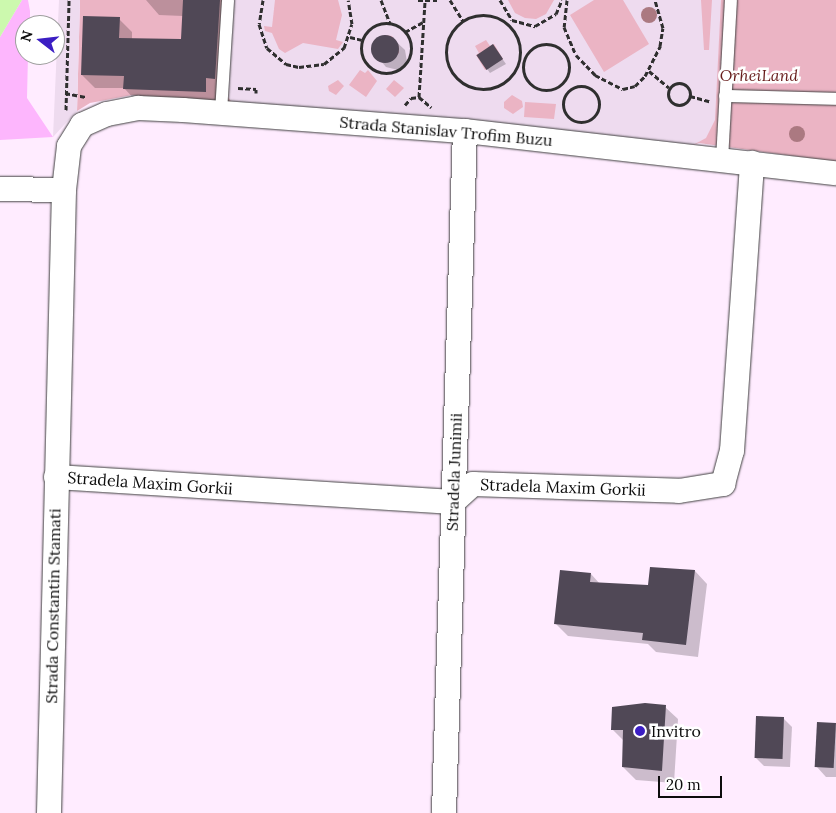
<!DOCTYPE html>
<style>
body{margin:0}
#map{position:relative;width:836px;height:813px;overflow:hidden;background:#ffecff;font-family:Lora,serif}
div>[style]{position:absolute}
.green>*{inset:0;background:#ebb4c4}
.sand>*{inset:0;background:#fdb6fd}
.plaza>*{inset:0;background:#eedbef}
.water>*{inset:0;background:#ccf9ae}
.shadow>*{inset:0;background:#0003}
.building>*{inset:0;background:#504856;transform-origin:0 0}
.round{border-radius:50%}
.path>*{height:3px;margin-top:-1.5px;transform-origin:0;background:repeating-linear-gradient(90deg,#2f2f2f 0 5px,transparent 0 7.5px)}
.path>.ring{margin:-1.5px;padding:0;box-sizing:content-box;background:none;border:3px solid #2f2f2f;border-radius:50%}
.roads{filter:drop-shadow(0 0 1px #404040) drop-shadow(0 0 1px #404040)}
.lane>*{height:12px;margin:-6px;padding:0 6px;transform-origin:6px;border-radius:6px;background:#fff}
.street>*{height:24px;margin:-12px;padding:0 12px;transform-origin:12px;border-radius:12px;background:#fff}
.trees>*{width:16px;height:16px;margin:-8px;border-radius:50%;background:#ab7981}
.dots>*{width:14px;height:14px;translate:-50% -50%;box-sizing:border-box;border:2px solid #fff;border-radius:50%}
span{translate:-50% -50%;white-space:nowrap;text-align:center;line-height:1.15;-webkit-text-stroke:5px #fff;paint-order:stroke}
.park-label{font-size:16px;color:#671b1a;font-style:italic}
.street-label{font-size:16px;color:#0d0d0d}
.poi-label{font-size:16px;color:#0d0d0d}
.left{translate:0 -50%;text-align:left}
.north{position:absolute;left:15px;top:15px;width:50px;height:50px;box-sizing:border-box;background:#fff;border:1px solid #9e9e9e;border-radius:50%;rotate:286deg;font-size:14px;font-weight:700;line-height:20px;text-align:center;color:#0d0d0d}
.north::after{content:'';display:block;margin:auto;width:18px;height:22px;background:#3b1ec3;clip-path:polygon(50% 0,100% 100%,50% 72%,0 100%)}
.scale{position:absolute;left:658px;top:776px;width:64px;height:22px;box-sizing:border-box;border:2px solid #0d0d0d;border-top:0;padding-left:6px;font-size:15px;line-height:18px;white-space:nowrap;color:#0d0d0d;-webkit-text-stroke:4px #fff;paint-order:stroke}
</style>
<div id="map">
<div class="green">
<i style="clip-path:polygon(80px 0,836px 0,836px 162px,699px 143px,693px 145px,132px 95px,90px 103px,77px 111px)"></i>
</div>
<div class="sand">
<i style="clip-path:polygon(22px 0,28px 0,30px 11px,30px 25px,25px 25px,25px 55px,28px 55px,27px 98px,53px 137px,0 140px,0 37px)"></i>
</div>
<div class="plaza">
<i style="clip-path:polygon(59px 0,80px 0,77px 111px,53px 137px)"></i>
<i style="clip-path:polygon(evenodd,232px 0,275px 0,272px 27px,264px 26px,265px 31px,272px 33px,279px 49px,285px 53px,303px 43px,338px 49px,343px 42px,336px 40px,342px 15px,338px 0,508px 0,515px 13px,525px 18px,536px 19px,546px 14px,554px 0,594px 0,570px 15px,604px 72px,649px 44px,623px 0,701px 0,704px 50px,709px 50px,712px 0,721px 0,715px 120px,706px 138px,693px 145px,233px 104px,228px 97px,232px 0,385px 35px,392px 36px,399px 47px,399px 53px,389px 62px,376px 59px,372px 47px,374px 41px,385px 35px,232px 0,486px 40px,490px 46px,494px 44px,503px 59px,485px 70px,476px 55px,479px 53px,475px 46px,486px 40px,232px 0,360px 70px,365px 73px,368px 70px,377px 81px,366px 97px,349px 85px,360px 70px,232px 0,338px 80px,344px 86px,336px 95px,329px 91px,328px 86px,338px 80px,232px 0,394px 80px,404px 88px,395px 97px,386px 89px,394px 80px,232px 0,512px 95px,522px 101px,523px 107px,513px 114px,504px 108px,504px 102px,512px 95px,232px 0,525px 102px,556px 104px,554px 119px,524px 117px,525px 102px)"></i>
</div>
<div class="water">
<i style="clip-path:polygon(0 0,22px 0,0 37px)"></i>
</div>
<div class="shadow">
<i style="clip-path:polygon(146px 0,233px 0,218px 104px,137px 102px,124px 88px,95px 88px,82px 75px,119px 19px,132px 32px,132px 39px,182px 40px,183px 16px,159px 15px)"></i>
<i style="clip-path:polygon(391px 37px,405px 50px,407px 62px,398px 70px,386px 67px,374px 53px,375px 41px,379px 38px)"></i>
<i style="clip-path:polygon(493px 46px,506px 64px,490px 73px,477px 55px)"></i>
<i style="clip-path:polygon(695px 571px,707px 584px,698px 657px,656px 652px,648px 644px,568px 636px,555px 623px,591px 574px,600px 584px,649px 587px)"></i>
<i style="clip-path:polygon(665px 707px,678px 719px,674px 783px,636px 780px,623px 767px,624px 741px,612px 729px)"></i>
<i style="clip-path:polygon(783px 718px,792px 727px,790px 767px,764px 766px,755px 757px)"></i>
<i style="clip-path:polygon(836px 725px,836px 777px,826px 777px,816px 766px)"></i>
</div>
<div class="building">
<i style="clip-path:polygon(183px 0,220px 0,215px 79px,206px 78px,206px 92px,123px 89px,124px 76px,81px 75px,83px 16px,120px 17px,119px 38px,181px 39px)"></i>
<i class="round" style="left:371px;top:35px;width:28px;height:28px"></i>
<i style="left:493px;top:44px;width:18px;height:20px;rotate:56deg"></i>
<i style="clip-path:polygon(650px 567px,695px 570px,686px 645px,642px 640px,643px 633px,554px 624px,560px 570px,591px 573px,590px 582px,648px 585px)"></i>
<i style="clip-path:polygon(645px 703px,666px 705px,662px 771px,622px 767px,623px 730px,611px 730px,612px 707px)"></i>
<i style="left:756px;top:716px;width:28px;height:42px;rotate:2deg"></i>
<i style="left:817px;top:722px;width:19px;height:45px;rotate:3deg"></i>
</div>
<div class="path">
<i style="left:263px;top:0;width:24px;rotate:99deg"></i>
<i style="left:259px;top:24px;width:25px;rotate:72deg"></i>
<i style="left:267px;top:48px;width:25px;rotate:40deg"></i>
<i style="left:286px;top:64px;width:13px;rotate:13deg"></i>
<i style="left:299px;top:67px;width:25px;rotate:-7deg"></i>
<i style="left:324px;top:64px;width:26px;rotate:-39deg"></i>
<i style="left:344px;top:48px;width:25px;rotate:-72deg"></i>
<i style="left:352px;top:24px;width:24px;rotate:-99deg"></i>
<i style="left:381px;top:0;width:26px;rotate:69deg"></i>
<i style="left:418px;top:0;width:19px"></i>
<i style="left:450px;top:0;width:25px;rotate:58deg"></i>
<i style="left:500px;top:0;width:23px;rotate:59deg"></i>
<i style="left:512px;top:20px;width:24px;rotate:15deg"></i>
<i style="left:535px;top:26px;width:24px;rotate:-30deg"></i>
<i style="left:556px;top:14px;width:15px;rotate:-67deg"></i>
<i style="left:567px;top:0;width:27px;rotate:96deg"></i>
<i style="left:564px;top:27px;width:30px;rotate:67deg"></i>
<i style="left:576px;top:55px;width:28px;rotate:46deg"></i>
<i style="left:595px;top:75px;width:31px;rotate:27deg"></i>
<i style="left:623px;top:89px;width:12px;rotate:-14deg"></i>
<i style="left:635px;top:86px;width:14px;rotate:-45deg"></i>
<i style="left:645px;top:76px;width:34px;rotate:-63deg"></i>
<i style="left:660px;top:46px;width:18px;rotate:-81deg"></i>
<i style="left:663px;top:28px;width:29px;rotate:-106deg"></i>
<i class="ring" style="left:446px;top:15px;width:71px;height:71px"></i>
<i class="ring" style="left:361px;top:23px;width:47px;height:47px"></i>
<i style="left:405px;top:32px;width:21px;rotate:-29deg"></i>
<i style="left:350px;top:37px;width:12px;rotate:14deg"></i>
<i class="ring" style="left:523px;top:44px;width:43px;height:43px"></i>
<i style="left:649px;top:71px;width:26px;rotate:40deg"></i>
<i class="ring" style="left:668px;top:83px;width:19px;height:19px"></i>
<i class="ring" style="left:563px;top:86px;width:33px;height:33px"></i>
<i style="left:238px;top:88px;width:18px;rotate:3deg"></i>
<i style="left:256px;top:89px;width:4px;rotate:90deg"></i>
<i style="left:65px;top:93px;width:21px;rotate:11deg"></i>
<i style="left:690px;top:96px;width:20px;rotate:15deg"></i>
<i style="left:419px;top:97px;width:95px;rotate:-86.4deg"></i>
<i style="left:405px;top:105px;width:9px;rotate:-49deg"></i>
<i style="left:411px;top:98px;width:8px;rotate:-7deg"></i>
<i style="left:419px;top:97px;width:16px;rotate:40deg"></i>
<i style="left:66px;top:110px;width:110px;rotate:-88.4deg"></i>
</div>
<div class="roads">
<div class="lane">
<i style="left:725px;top:96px;width:111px;rotate:1.5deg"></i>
<i style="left:221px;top:112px;width:112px;rotate:-86.4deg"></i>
<i style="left:722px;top:160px;width:160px;rotate:-86.8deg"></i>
</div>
<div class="street">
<i style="left:0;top:189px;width:64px;rotate:0.9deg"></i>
<i style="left:56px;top:477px;width:398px;rotate:3.6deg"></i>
<i style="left:453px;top:502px;width:27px;rotate:-42deg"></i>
<i style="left:473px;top:484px;width:206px;rotate:1.9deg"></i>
<i style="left:679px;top:491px;width:45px;rotate:-9deg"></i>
<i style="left:723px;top:484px;width:34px;rotate:-75deg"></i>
<i style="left:732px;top:451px;width:289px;rotate:-86deg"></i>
<i style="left:49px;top:813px;width:623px;rotate:-88.62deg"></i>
<i style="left:64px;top:190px;width:44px;rotate:-83.5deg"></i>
<i style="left:69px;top:146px;width:25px;rotate:-58deg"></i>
<i style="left:82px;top:125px;width:27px;rotate:-24deg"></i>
<i style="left:107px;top:114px;width:32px;rotate:-11deg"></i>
<i style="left:138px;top:108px;width:45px;rotate:2.5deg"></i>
<i style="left:183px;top:110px;width:283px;rotate:4.3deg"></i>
<i style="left:465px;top:131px;width:373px;rotate:6.5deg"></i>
<i style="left:444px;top:813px;width:682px;rotate:-88.24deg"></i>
</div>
</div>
<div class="trees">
<i style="left:649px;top:15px"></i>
<i style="left:797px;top:134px"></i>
</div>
<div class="dots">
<i style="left:640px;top:731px;background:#3b1ec3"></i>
</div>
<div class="park-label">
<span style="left:759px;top:75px">OrheiLand</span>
</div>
<div class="street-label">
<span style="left:446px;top:131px;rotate:5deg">Strada Stanislav Trofim Buzu</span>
<span style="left:454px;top:472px;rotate:-88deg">Stradela Junimii</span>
<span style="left:150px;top:483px;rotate:4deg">Stradela Maxim Gorkii</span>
<span style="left:563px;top:487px;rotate:2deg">Stradela Maxim Gorkii</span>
<span style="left:53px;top:606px;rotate:-89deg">Strada Constantin Stamati</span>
</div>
<div class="poi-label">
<span class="left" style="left:651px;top:731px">Invitro</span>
</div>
<div class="north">N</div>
<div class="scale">20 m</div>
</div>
